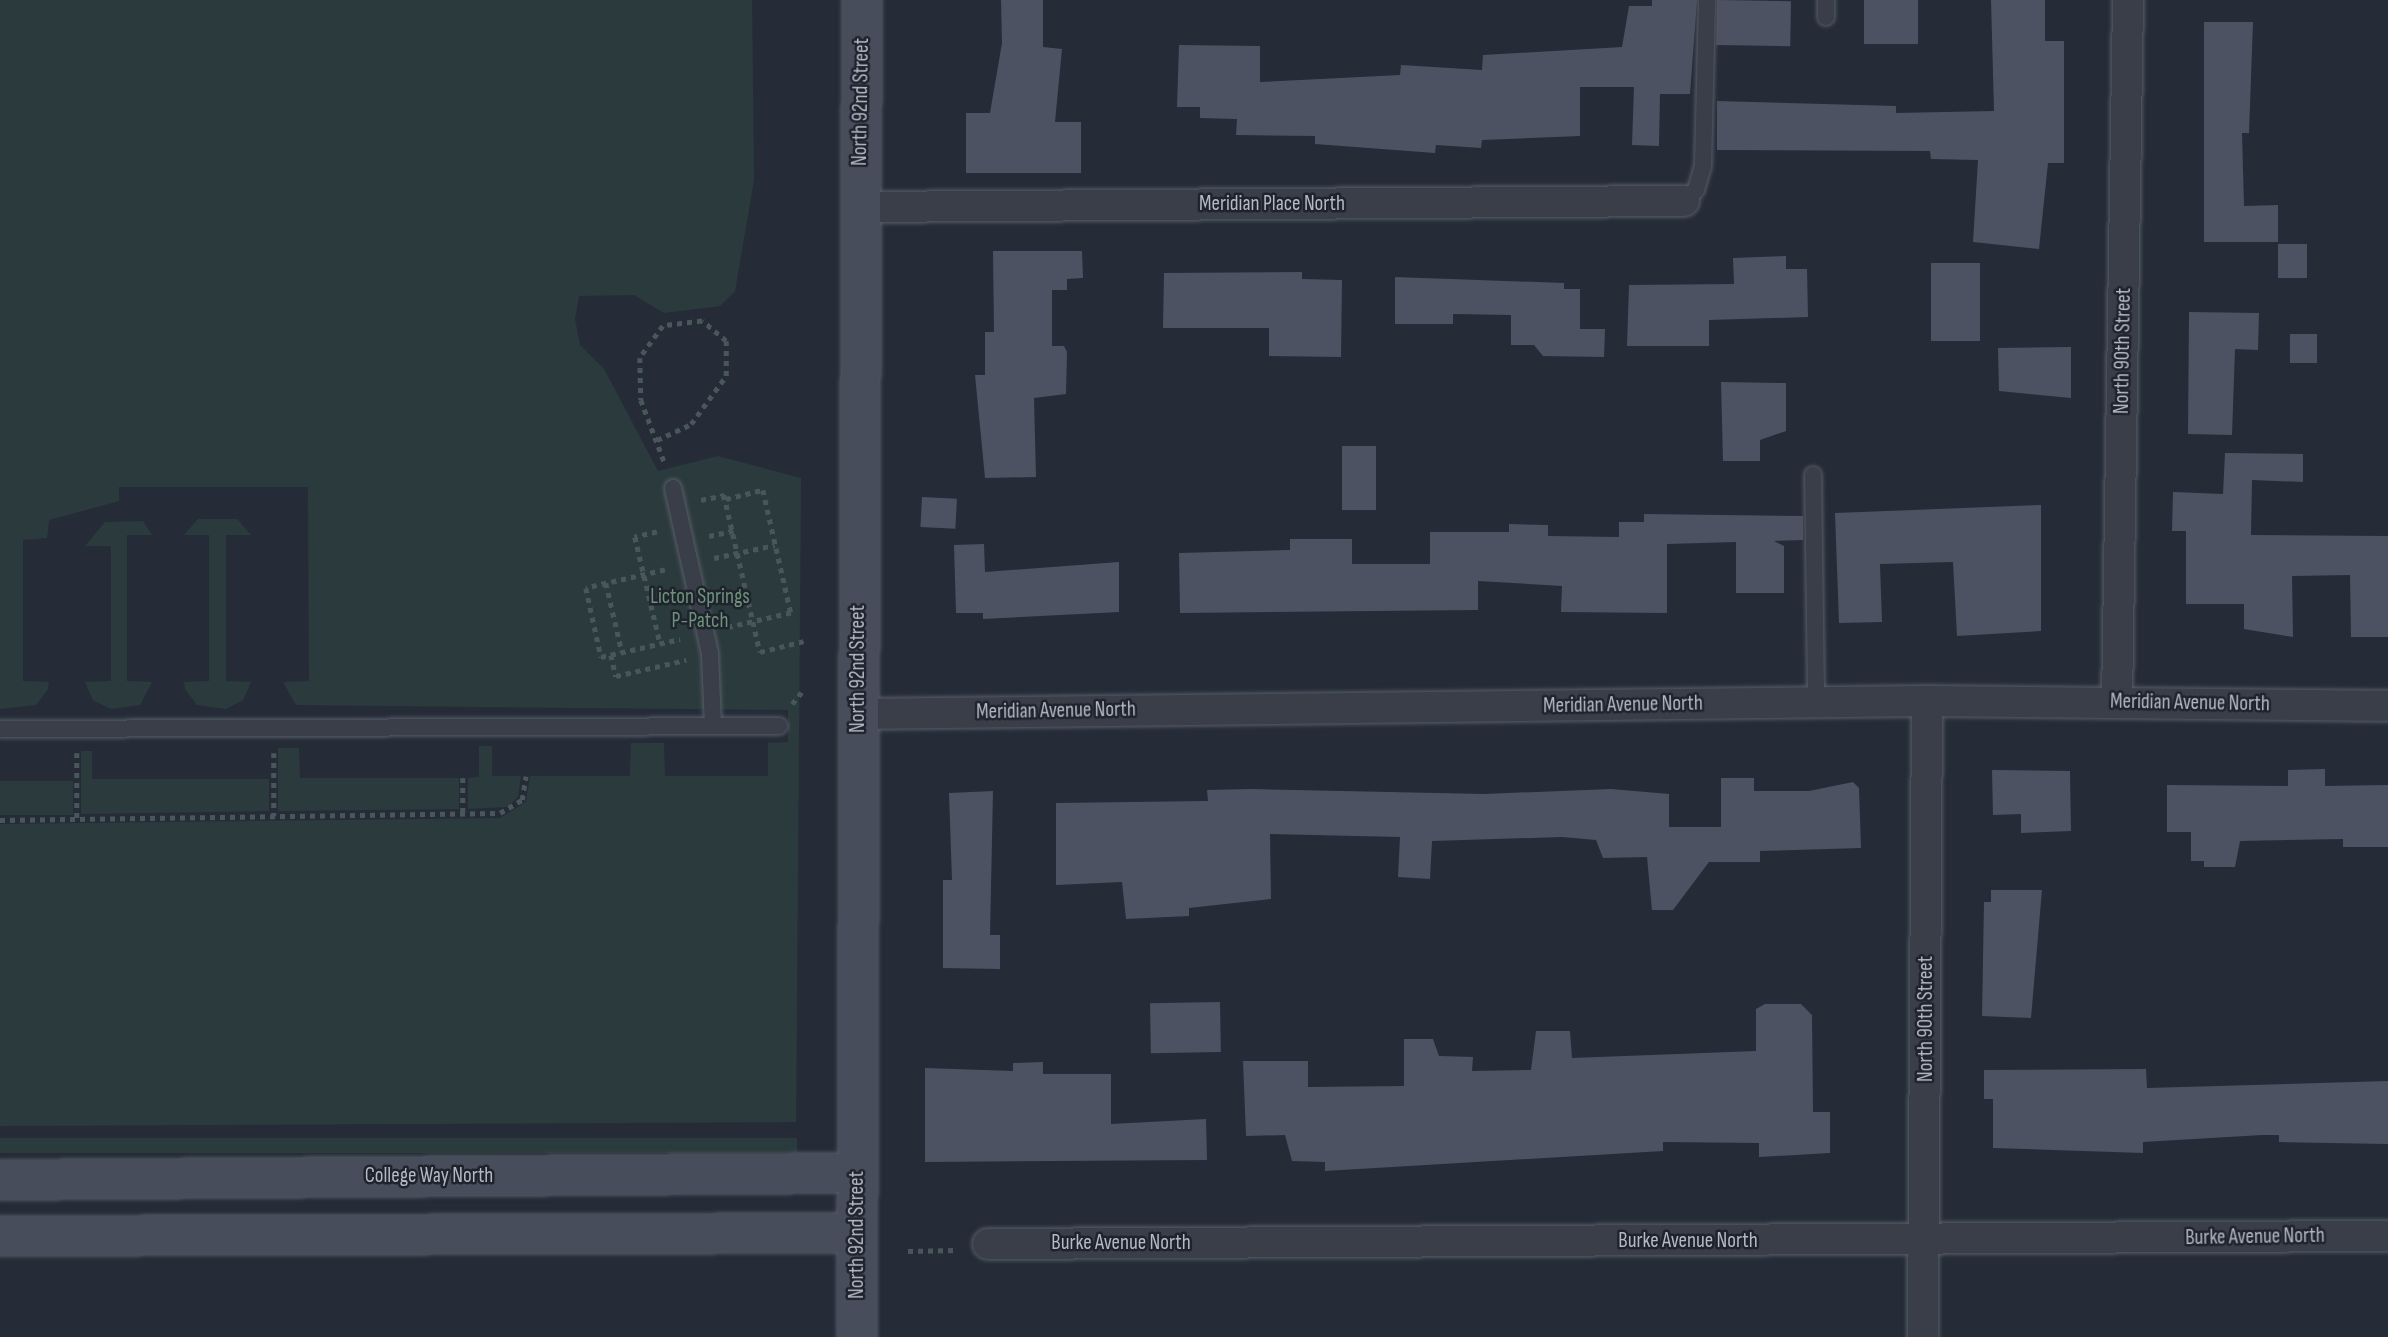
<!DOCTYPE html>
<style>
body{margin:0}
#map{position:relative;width:2388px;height:1337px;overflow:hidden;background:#252c38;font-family:"Sofia Sans Condensed",sans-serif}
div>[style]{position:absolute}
.green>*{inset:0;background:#2b3b3d;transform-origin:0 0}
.building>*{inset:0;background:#4c5261;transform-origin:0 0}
.path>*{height:4.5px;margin-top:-2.25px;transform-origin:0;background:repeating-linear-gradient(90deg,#49575b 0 5px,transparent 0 10px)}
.roads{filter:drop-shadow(0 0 2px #575c67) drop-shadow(0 0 2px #575c67)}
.lane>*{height:16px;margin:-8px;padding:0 8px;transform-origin:8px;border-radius:8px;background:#393e49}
.street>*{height:30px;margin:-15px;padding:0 15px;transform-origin:15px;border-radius:15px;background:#393e49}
.secondary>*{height:38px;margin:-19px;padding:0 19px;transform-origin:19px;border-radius:19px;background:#474d5b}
span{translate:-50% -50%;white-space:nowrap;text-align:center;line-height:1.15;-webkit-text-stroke:5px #1e232e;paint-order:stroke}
.street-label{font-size:21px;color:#b4b9c4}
.park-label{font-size:21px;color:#6e927a}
</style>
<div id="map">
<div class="green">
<i style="clip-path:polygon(0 0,752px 0,754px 180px,735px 291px,720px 306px,664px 313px,634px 295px,579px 296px,575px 319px,580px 345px,604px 369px,658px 471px,718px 456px,801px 478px,796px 1122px,0 1126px,0 824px,500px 818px,526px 802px,530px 776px,630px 776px,631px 743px,664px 743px,665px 776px,768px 776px,768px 743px,788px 742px,788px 710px,296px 705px,283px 682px,309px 681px,308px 487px,119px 487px,119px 501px,49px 520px,47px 538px,23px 540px,23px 681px,49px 682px,48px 689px,36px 705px,0 709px)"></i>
<i style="clip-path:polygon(198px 519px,237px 519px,251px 535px,226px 535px,226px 681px,251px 682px,243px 700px,226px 709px,197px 705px,185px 689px,184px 682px,209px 681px,209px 535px,184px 535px)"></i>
<i style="clip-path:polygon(143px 521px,152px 535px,127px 535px,127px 681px,152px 682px,140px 705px,111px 709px,93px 700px,85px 682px,111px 681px,111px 546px,85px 546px,105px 522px)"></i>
<i style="clip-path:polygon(479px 746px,492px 746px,492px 776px,521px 776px,518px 797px,507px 807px,468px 809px,468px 778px,479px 777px)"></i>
<i style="clip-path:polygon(278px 748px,299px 748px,300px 778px,459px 778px,459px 809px,278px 811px)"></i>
<i style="clip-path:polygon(81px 751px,92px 751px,92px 779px,269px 779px,269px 811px,81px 814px)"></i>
<i style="left:0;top:781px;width:73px;height:34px"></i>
<i style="left:797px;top:1138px;width:15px;height:797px;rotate:90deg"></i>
</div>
<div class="building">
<i style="clip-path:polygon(1001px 0,1043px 0,1043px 47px,1062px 49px,1055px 122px,1081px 122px,1081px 173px,966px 173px,966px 113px,990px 113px,1002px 43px)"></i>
<i style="clip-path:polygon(1652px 0,1697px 0,1690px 94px,1660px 94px,1659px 146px,1632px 145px,1634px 87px,1580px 87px,1580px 136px,1482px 140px,1481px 148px,1436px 145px,1435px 153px,1315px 144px,1315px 136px,1236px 135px,1237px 119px,1200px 118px,1200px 107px,1177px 107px,1179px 45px,1260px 46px,1260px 82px,1400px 75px,1401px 65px,1482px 70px,1483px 55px,1622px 47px,1629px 6px,1652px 6px)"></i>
<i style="left:1717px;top:0;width:74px;height:45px;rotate:1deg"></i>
<i style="left:1864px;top:0;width:54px;height:44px"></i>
<i style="clip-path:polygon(1991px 0,2045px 0,2045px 41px,2064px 41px,2064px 163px,2048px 163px,2039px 249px,1973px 242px,1978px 160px,1931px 159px,1930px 151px,1717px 150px,1717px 101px,1896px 106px,1896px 113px,1994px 111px)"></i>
<i style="clip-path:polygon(2204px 22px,2253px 22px,2249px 133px,2242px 133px,2244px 206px,2278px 205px,2278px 242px,2204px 242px)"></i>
<i style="left:2278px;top:244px;width:29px;height:34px"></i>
<i style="clip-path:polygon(993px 251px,1082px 251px,1083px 278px,1067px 279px,1067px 290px,1052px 290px,1052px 346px,1064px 346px,1067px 352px,1066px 394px,1034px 398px,1036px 477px,985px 478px,975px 375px,985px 375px,985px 332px,994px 332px)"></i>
<i style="clip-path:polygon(1786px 256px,1786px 269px,1807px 269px,1808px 317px,1709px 320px,1709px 346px,1627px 346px,1629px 285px,1734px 284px,1733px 258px)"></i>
<i style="left:1931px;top:263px;width:49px;height:78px"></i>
<i style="clip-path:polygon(1302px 272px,1302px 279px,1342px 280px,1341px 357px,1269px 356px,1269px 328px,1163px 328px,1164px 273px)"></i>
<i style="clip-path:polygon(1395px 277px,1564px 283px,1564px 289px,1580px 289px,1580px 329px,1605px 329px,1604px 357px,1543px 356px,1534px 345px,1511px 345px,1511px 315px,1453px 314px,1453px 324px,1395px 324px)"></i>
<i style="clip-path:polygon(2189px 312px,2259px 313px,2258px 350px,2235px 349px,2232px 435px,2188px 434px)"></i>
<i style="left:2290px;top:334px;width:27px;height:29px"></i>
<i style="clip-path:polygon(2071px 347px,2071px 398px,1999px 391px,1998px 348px)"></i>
<i style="clip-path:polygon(1721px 382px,1786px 383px,1786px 431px,1760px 440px,1760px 461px,1723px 461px)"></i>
<i style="left:1376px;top:446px;width:64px;height:34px;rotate:90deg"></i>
<i style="clip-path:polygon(2225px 453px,2303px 454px,2303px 482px,2252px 480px,2251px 535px,2388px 536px,2388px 637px,2351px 637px,2350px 575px,2292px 576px,2293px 637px,2244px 629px,2244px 604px,2186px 604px,2186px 531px,2172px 531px,2173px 492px,2223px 494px)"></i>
<i style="left:922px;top:497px;width:35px;height:30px;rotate:3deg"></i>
<i style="clip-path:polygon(2041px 505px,2041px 631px,1957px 636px,1953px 562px,1880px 564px,1882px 622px,1839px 623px,1835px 513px)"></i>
<i style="clip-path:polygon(1644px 514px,1803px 516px,1803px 540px,1774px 541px,1784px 546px,1784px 593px,1736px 593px,1736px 542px,1667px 544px,1667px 613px,1561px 612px,1562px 586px,1478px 581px,1478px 610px,1180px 613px,1179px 553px,1290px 550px,1290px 539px,1352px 539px,1352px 564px,1430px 564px,1430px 532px,1509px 532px,1509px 524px,1548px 525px,1548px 536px,1619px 537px,1619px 522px,1644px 522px)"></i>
<i style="clip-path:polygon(984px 544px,985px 572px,1119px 562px,1119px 612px,983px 619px,983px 613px,956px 613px,954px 545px)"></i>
<i style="clip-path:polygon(2325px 769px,2325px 786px,2388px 785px,2388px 847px,2343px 847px,2343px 839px,2240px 841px,2235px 867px,2204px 867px,2204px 861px,2191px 861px,2191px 832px,2167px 832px,2167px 785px,2288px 786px,2288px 770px)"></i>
<i style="clip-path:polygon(1992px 770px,2070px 771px,2071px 831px,2021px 833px,2021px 814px,1993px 815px)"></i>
<i style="clip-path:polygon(1721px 778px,1754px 778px,1754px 791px,1809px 791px,1853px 782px,1859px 788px,1861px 848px,1760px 851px,1760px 862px,1709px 862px,1673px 910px,1652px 910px,1647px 857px,1603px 858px,1596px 840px,1562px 837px,1432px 841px,1430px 879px,1398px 877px,1400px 837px,1270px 834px,1271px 899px,1189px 908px,1189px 916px,1126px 919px,1122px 882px,1056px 885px,1056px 803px,1208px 801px,1207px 790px,1252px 789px,1484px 794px,1611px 789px,1669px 794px,1669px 827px,1721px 827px)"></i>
<i style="clip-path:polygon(993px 791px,990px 935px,1000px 935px,1000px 969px,943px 968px,943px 880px,952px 880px,949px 793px)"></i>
<i style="clip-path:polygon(1991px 890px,2042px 890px,2031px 1018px,1982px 1016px,1984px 902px,1991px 902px)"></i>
<i style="left:1220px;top:1002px;width:50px;height:70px;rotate:89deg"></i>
<i style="clip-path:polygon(1765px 1004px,1801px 1004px,1812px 1015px,1813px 1112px,1830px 1112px,1830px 1153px,1759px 1157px,1759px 1143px,1663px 1142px,1663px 1151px,1325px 1171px,1325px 1162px,1292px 1161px,1285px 1135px,1246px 1136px,1243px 1061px,1308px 1061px,1308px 1087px,1404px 1086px,1404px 1039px,1433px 1039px,1439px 1056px,1473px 1057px,1472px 1071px,1531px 1070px,1536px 1031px,1570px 1031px,1572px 1058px,1756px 1051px,1756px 1009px)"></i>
<i style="clip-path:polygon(1043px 1062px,1043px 1074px,1111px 1074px,1111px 1124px,1206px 1119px,1207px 1160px,925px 1162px,925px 1068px,1013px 1071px,1013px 1063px)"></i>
<i style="clip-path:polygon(2146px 1069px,2147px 1088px,2388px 1081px,2388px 1144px,2279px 1142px,2279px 1135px,2262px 1135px,2143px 1142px,2143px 1153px,1993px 1148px,1993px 1099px,1984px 1099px,1984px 1070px)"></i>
</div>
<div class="path">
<i style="left:657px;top:440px;width:38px;rotate:-25deg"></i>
<i style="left:691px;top:424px;width:59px;rotate:-53.9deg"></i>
<i style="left:726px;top:376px;width:35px;rotate:-90deg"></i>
<i style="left:726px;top:341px;width:31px;rotate:-140deg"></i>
<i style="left:702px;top:321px;width:39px;rotate:173deg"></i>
<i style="left:663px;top:326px;width:39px;rotate:126deg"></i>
<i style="left:640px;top:358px;width:42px;rotate:88.6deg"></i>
<i style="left:641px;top:400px;width:68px;rotate:69.4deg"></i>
<i style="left:726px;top:499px;width:38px;rotate:-14deg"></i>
<i style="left:763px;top:490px;width:126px;rotate:77.2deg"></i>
<i style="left:791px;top:613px;width:63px;rotate:167.1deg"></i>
<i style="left:701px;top:500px;width:24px;rotate:-12deg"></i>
<i style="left:724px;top:495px;width:161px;rotate:77.1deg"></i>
<i style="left:760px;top:652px;width:45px;rotate:-14deg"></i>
<i style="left:657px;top:532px;width:23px;rotate:167deg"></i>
<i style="left:635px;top:537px;width:109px;rotate:76.7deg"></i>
<i style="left:709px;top:536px;width:25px;rotate:-12deg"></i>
<i style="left:714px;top:558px;width:62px;rotate:-12deg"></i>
<i style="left:665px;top:570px;width:81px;rotate:167.2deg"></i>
<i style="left:586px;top:588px;width:71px;rotate:77.7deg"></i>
<i style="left:601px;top:657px;width:81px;rotate:-12.8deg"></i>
<i style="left:606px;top:583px;width:71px;rotate:76.9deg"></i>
<i style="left:611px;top:655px;width:22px;rotate:77deg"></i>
<i style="left:616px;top:676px;width:72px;rotate:-12.9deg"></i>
<i style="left:792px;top:704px;width:19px;rotate:-51deg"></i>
<i style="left:77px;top:753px;width:66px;rotate:90deg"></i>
<i style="left:274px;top:753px;width:63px;rotate:90deg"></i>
<i style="left:463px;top:778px;width:36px;rotate:90deg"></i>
<i style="left:0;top:820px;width:500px;rotate:-0.8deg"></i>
<i style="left:500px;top:813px;width:26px;rotate:-31deg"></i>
<i style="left:522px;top:800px;width:24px;rotate:-81deg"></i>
<i style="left:908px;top:1251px;width:48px;rotate:-1.2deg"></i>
</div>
<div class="roads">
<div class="lane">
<i style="left:1826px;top:17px;width:17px;rotate:-90deg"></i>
<i style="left:1684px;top:201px;width:16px;rotate:-43deg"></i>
<i style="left:1696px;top:190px;width:25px;rotate:-74deg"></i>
<i style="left:1703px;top:166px;width:166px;rotate:-88.6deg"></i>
<i style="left:1813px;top:475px;width:227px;rotate:89.2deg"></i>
<i style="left:673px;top:488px;width:170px;rotate:77.4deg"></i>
<i style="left:710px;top:654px;width:72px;rotate:87.6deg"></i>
<i style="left:0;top:729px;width:779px;rotate:-0.22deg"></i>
</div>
<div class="street">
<i style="left:859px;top:207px;width:825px;rotate:-0.42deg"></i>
<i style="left:2117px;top:702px;width:702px;rotate:-89.1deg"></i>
<i style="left:858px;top:714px;width:1069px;rotate:-0.7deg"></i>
<i style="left:1927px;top:701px;width:461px;rotate:0.6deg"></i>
<i style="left:988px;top:1244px;width:1400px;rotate:-0.33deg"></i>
<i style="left:1923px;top:1337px;width:636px;rotate:-89.64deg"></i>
</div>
<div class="secondary">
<i style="left:0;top:1180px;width:857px;rotate:-0.47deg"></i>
<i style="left:0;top:1236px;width:857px;rotate:-0.2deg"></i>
<i style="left:857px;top:1337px;width:1337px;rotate:-89.79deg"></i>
</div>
</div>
<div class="street-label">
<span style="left:861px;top:102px;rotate:-89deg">North 92nd Street</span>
<span style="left:1272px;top:204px">Meridian Place North</span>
<span style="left:2123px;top:351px;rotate:-89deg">North 90th Street</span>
<span style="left:858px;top:669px;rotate:-90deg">North 92nd Street</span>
<span style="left:2190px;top:703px;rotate:1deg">Meridian Avenue North</span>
<span style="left:1623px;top:705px;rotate:-1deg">Meridian Avenue North</span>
<span style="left:1056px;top:711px;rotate:-1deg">Meridian Avenue North</span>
<span style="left:1926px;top:1019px;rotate:-90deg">North 90th Street</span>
<span style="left:429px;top:1176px">College Way North</span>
<span style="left:857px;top:1235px;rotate:-90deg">North 92nd Street</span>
<span style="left:2255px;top:1237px;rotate:-1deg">Burke Avenue North</span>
<span style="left:1688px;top:1241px">Burke Avenue North</span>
<span style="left:1121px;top:1243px">Burke Avenue North</span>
</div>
<div class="park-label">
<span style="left:700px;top:609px">Licton Springs<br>P-Patch</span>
</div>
</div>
